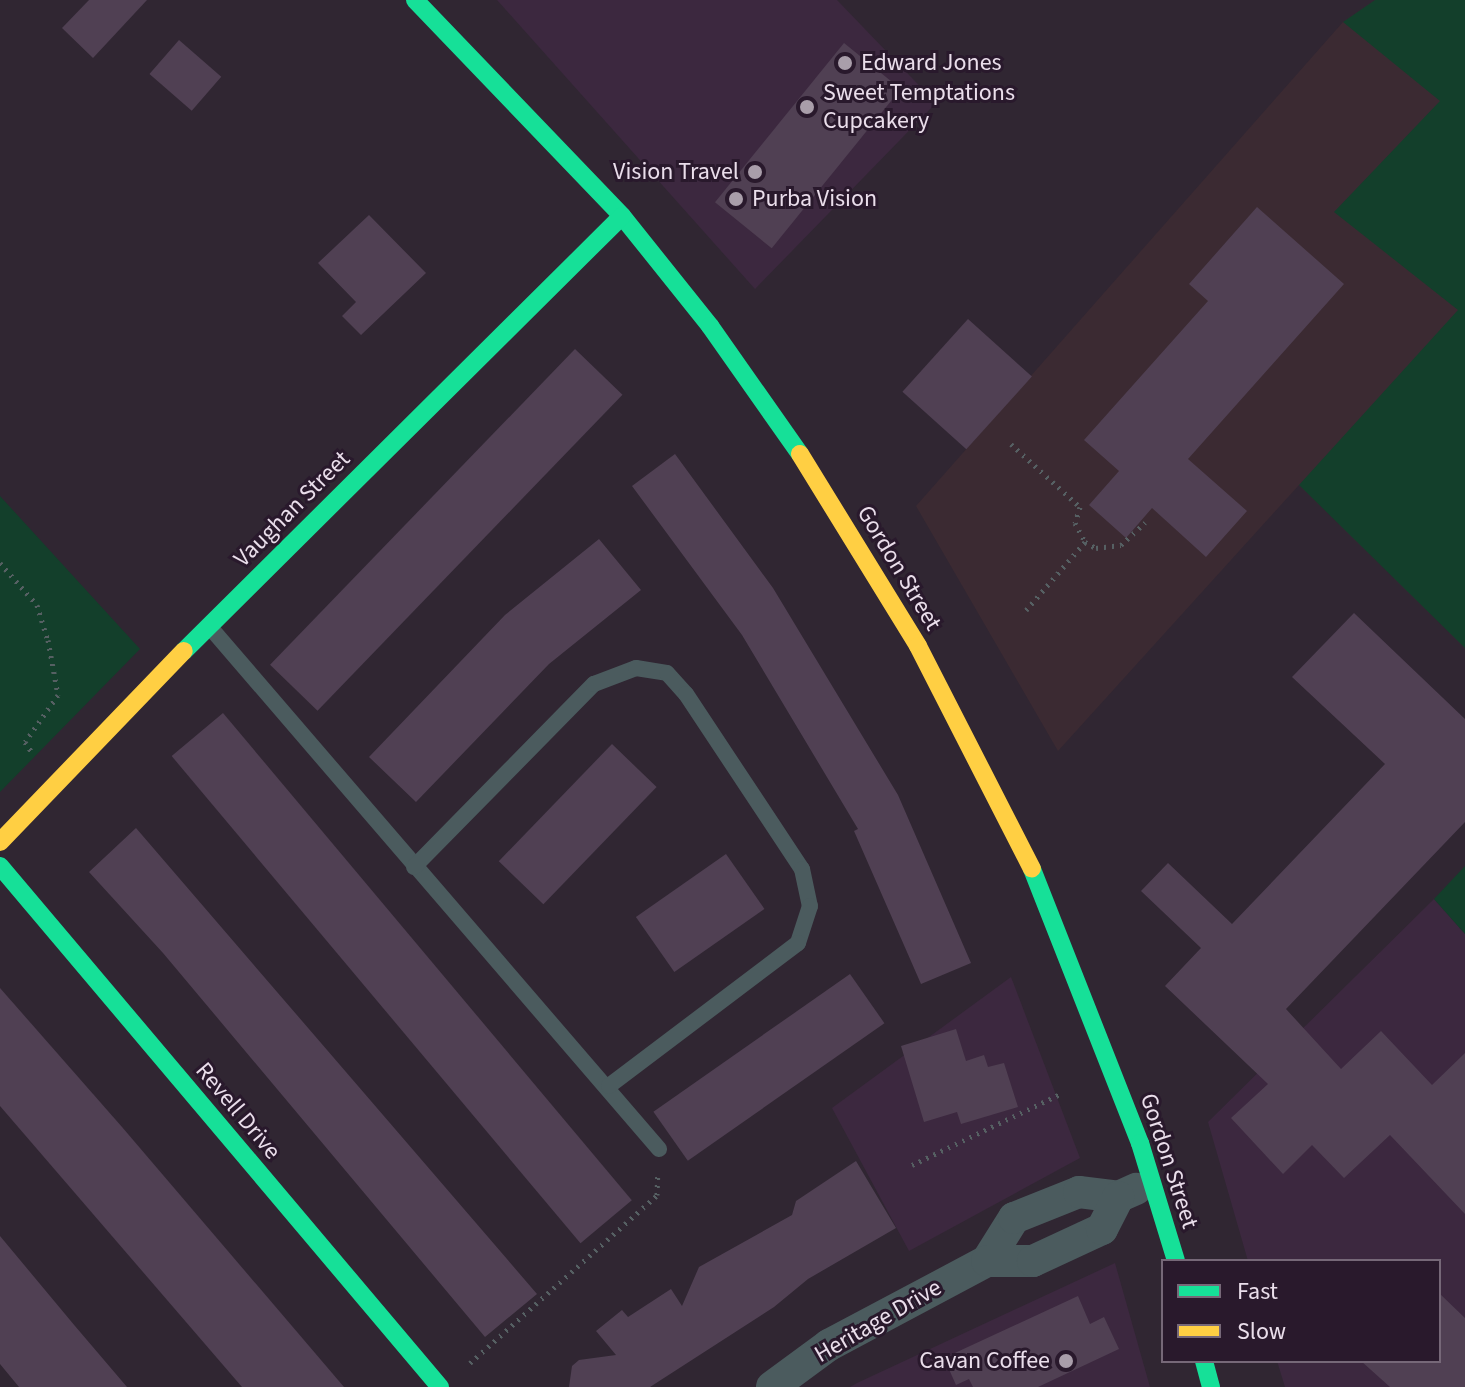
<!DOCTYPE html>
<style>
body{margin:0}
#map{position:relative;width:1465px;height:1387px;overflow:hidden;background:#302632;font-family:"Source Sans 3",sans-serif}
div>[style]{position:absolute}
.built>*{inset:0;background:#3c283f}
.education>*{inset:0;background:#3b2a32}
.green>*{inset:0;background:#133f2b}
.building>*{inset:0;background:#504053;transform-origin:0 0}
.path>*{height:5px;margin-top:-2.5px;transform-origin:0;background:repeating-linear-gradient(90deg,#566063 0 2px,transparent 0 8px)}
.lane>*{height:16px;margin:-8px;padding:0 8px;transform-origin:8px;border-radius:8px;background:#4b5b5e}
.street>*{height:32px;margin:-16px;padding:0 16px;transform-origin:16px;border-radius:16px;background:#4b5b5e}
.fast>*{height:18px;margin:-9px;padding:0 9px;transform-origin:9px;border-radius:9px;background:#16e098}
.slow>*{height:18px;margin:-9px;padding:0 9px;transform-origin:9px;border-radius:9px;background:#ffcf43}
.dots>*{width:22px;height:22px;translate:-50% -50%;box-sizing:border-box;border:4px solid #29192c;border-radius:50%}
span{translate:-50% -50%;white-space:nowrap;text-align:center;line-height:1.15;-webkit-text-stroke:6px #29192c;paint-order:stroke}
.poi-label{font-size:24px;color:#eadeeb}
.left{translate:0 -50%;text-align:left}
.right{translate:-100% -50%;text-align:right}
.street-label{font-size:24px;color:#eadeeb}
.legend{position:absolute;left:1161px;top:1259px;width:280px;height:104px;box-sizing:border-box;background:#29192c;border:2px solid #766878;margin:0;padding:10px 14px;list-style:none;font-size:24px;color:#eadeeb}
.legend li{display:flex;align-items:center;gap:16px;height:40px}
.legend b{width:40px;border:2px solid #766878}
</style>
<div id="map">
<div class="built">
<i style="clip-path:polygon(497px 0,837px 0,936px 103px,755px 289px)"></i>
<i style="clip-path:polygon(1434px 899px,1465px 934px,1465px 1358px,1439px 1387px,1285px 1387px,1277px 1361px,1439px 1361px,1439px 1261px,1248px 1261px,1208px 1122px)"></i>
<i style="clip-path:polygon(1011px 977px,1080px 1158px,909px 1251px,832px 1108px)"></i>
<i style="clip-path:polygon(1115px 1263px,1150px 1387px,850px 1387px,857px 1383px)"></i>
</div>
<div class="education">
<i style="clip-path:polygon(1375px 0,1465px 0,1465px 648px,1299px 485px,1058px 751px,916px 506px,1343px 22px)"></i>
</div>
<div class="green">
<i style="clip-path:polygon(1375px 0,1465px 0,1465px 648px,1299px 485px,1458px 310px,1334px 212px,1440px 101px,1343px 22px)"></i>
<i style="clip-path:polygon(0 496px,140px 649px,0 792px)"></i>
<i style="clip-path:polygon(1465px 866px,1465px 934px,1434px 899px)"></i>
</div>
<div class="building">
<i style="clip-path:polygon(89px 0,147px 0,93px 58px,62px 28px)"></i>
<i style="left:179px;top:40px;width:56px;height:45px;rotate:41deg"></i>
<i style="left:844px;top:43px;width:73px;height:205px;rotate:39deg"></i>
<i style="clip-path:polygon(1257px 207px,1344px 284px,1188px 459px,1247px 511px,1206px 557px,1152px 508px,1126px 538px,1089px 505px,1119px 471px,1084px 440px,1208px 301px,1189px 284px)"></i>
<i style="clip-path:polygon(369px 215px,426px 273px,361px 335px,342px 316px,356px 302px,318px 263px)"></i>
<i style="left:968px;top:319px;width:86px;height:98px;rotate:42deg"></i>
<i style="left:575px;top:349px;width:66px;height:439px;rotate:44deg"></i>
<i style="clip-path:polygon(675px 454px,773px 588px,898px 795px,971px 963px,921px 984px,854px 831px,858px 829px,742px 635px,632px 486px)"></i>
<i style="clip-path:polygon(599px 539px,641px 590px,549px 664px,416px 802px,369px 757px,505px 615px)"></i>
<i style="clip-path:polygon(1354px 613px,1465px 719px,1465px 822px,1286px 1009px,1341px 1069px,1381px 1031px,1432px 1085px,1465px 1053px,1465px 1214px,1390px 1135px,1344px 1178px,1312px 1145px,1283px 1174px,1231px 1118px,1268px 1084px,1165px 986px,1201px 948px,1141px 891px,1168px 863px,1232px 924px,1385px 764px,1292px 677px)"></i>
<i style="left:223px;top:713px;width:636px;height:67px;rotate:50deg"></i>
<i style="left:612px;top:744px;width:62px;height:163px;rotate:44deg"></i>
<i style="clip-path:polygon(136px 828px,537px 1294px,485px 1337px,163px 953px,89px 872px)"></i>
<i style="left:726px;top:854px;width:67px;height:110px;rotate:55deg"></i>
<i style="left:850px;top:974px;width:60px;height:240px;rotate:55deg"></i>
<i style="clip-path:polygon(0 988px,122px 1127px,344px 1387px,242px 1387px,0 1106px)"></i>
<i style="clip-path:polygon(956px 1029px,966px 1061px,984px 1055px,988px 1067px,1004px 1063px,1018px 1107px,961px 1124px,957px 1112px,924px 1122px,901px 1046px)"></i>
<i style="clip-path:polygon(856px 1161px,896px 1228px,808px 1279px,774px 1307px,650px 1387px,569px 1387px,572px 1366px,579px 1360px,616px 1355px,596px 1331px,622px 1310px,628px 1317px,671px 1289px,682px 1306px,699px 1267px,792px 1215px,796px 1201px)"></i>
<i style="clip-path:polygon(0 1236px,75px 1326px,127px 1387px,19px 1387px,0 1364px)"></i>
<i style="clip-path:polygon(1439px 1293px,1465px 1318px,1465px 1387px,1390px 1387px,1361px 1361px,1439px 1361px)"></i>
<i style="clip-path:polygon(1078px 1296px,1090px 1324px,1104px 1317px,1119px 1349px,1038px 1387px,973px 1387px,969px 1379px,956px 1385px,944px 1358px)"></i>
</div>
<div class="path">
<i style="left:1011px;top:444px;width:93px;rotate:42.4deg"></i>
<i style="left:1080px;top:507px;width:17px;rotate:107deg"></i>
<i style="left:1075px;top:523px;width:21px;rotate:62deg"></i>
<i style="left:1085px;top:542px;width:90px;rotate:130.9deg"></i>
<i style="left:1085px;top:542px;width:13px;rotate:29deg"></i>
<i style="left:1096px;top:548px;width:25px;rotate:-7deg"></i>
<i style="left:1121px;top:545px;width:33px;rotate:-43deg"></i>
<i style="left:0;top:563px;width:56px;rotate:48.6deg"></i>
<i style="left:37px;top:605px;width:37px;rotate:73deg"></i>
<i style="left:48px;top:640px;width:56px;rotate:79.7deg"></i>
<i style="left:58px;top:695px;width:57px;rotate:125.1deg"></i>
<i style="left:25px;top:742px;width:14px;rotate:56deg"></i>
<i style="left:912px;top:1165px;width:166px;rotate:-25.6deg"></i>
<i style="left:470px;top:1363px;width:251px;rotate:-41.9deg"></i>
<i style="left:657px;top:1195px;width:23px;rotate:-88deg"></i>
</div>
<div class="lane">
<i style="left:209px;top:626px;width:690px;rotate:49.29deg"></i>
<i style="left:414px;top:867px;width:257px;rotate:-45.5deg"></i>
<i style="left:594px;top:684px;width:45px;rotate:-20.9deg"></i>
<i style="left:636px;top:668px;width:31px;rotate:9deg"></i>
<i style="left:667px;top:673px;width:28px;rotate:48deg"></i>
<i style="left:686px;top:694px;width:210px;rotate:56.5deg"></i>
<i style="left:802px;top:869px;width:38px;rotate:78deg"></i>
<i style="left:810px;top:906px;width:39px;rotate:108deg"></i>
<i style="left:798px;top:943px;width:237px;rotate:142.9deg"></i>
</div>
<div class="street">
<i style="left:987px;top:1261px;width:51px;rotate:-57.9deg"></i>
<i style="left:1014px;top:1218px;width:70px;rotate:-21.8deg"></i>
<i style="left:1079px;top:1192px;width:39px;rotate:7deg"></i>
<i style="left:1118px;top:1197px;width:20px;rotate:-24deg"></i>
<i style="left:772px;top:1387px;width:71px;rotate:-36.4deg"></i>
<i style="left:829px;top:1345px;width:179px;rotate:-28deg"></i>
<i style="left:987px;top:1261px;width:46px"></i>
<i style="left:1033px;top:1261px;width:76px;rotate:-24.9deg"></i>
<i style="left:1102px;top:1229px;width:36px;rotate:-63deg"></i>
</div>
<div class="fast">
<i style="left:415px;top:0;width:299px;rotate:46.2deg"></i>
<i style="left:622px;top:216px;width:141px;rotate:51.3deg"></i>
<i style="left:710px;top:326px;width:156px;rotate:54.9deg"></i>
<i style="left:184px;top:651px;width:617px;rotate:-44.8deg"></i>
<i style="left:0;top:866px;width:682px;rotate:49.82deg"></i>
<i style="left:1032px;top:869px;width:295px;rotate:68.5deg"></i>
<i style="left:1140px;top:1143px;width:123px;rotate:73deg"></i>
<i style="left:1204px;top:1361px;width:27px;rotate:75deg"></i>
</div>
<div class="slow">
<i style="left:800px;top:454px;width:225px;rotate:58.4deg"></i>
<i style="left:918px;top:646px;width:250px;rotate:62.9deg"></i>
<i style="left:0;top:842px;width:265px;rotate:-46.1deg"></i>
</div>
<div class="dots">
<i style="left:845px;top:63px;background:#a99eaa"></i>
<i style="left:807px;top:107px;background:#a99eaa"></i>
<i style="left:755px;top:172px;background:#a99eaa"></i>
<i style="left:736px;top:199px;background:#a99eaa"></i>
<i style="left:1066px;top:1361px;background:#a99eaa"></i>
</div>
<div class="poi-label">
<span class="left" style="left:861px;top:63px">Edward Jones</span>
<span class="left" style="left:823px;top:107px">Sweet Temptations<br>Cupcakery</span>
<span class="right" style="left:739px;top:172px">Vision Travel</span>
<span class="left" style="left:752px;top:199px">Purba Vision</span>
<span class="right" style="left:1050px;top:1361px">Cavan Coffee</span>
</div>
<div class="street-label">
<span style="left:292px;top:509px;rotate:-45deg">Vaughan Street</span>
<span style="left:899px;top:568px;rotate:59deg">Gordon Street</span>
<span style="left:238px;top:1111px;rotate:50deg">Revell Drive</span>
<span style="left:1169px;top:1161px;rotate:72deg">Gordon Street</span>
<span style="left:878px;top:1321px;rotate:-30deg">Heritage Drive</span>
</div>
<ul class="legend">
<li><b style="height:10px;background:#16e098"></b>Fast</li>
<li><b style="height:10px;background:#ffcf43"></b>Slow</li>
</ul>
</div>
